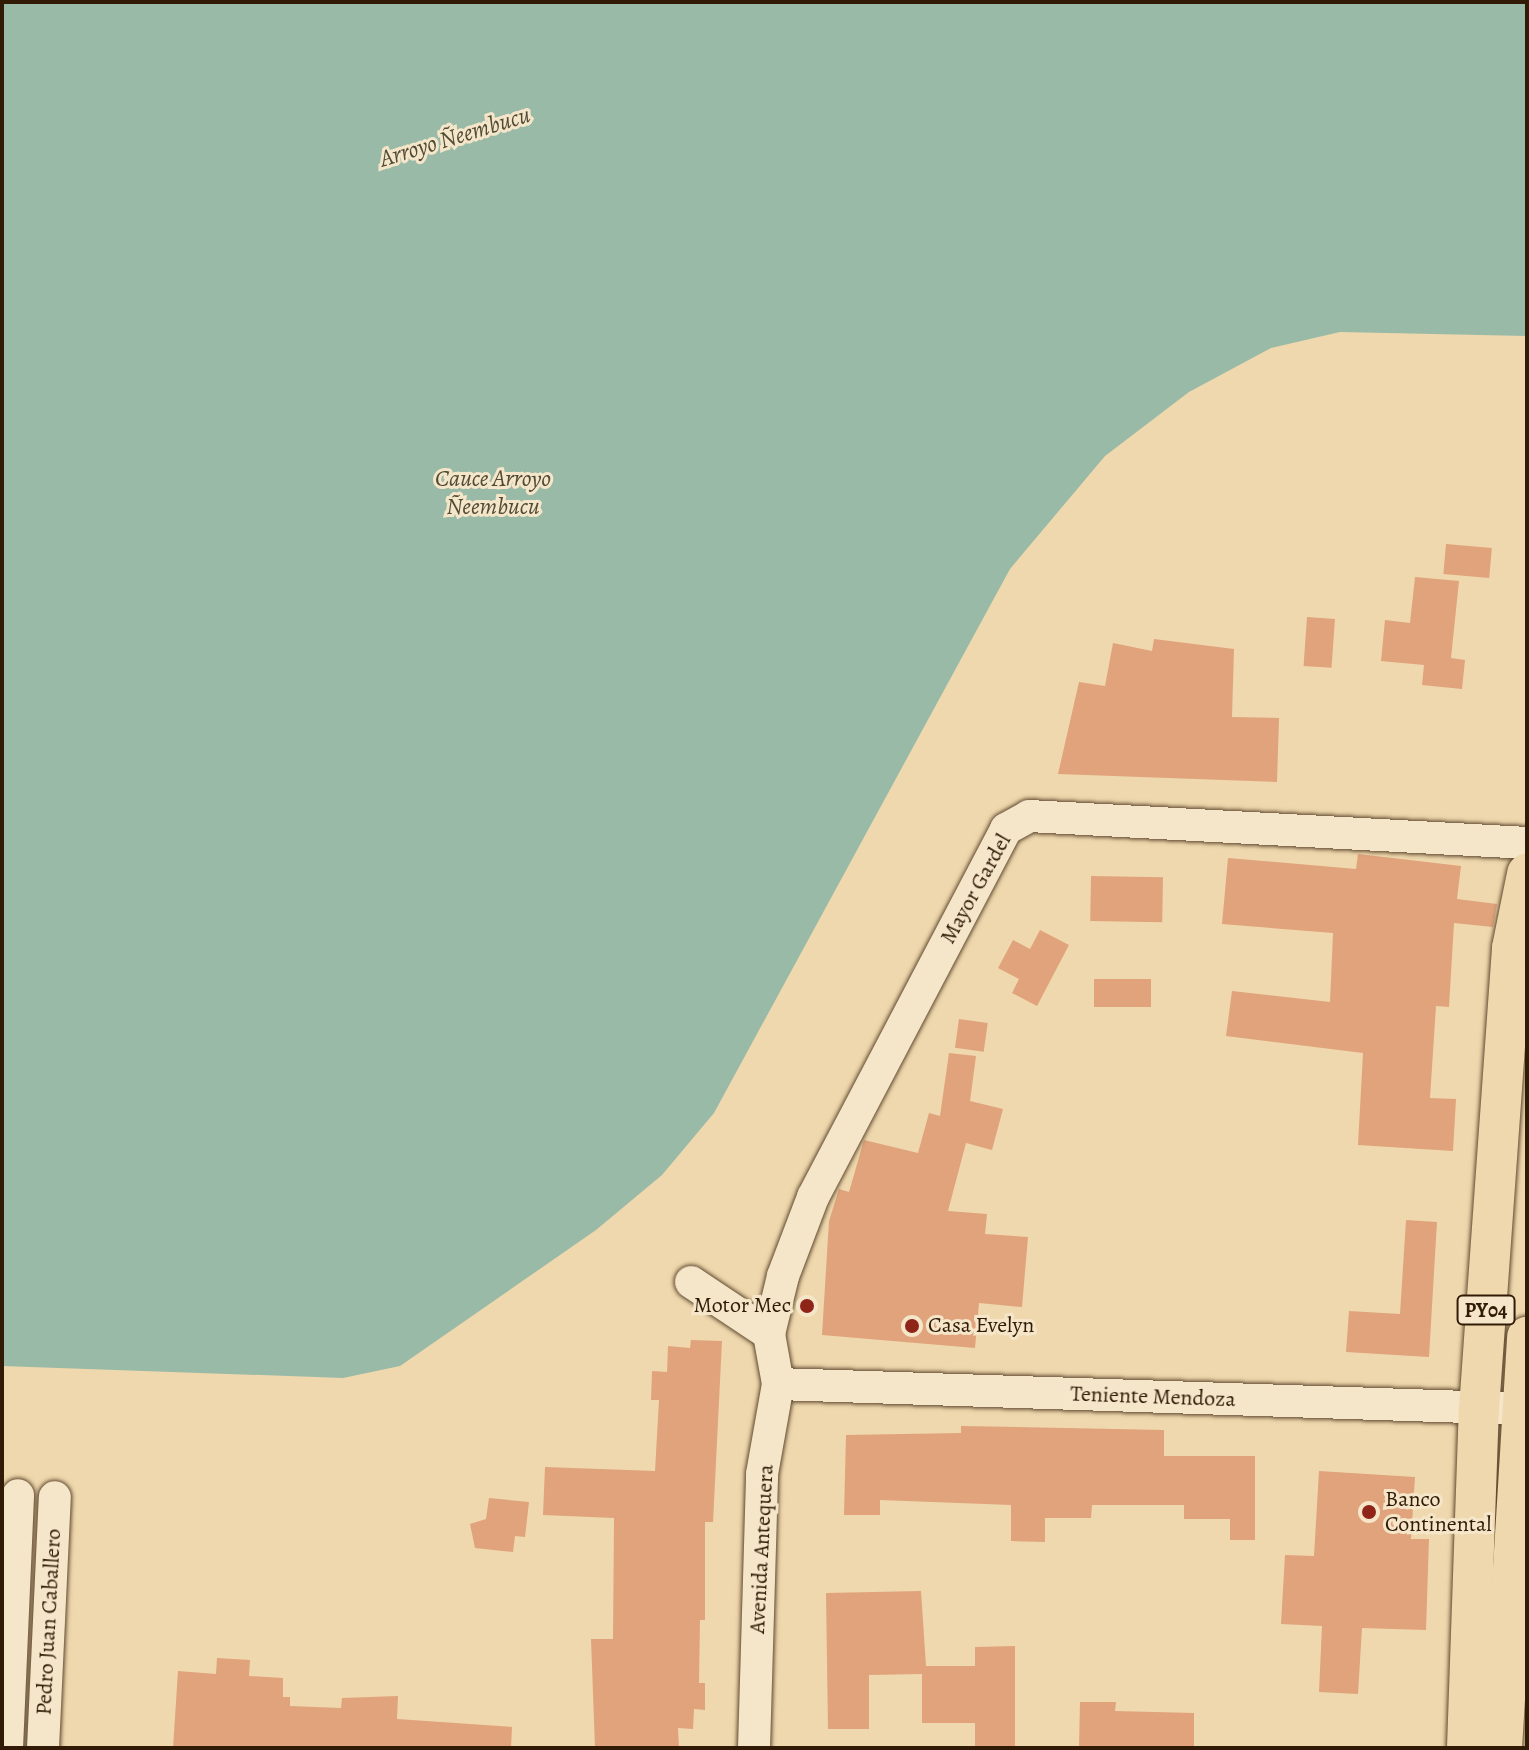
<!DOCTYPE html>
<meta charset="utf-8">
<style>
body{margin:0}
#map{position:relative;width:1529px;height:1750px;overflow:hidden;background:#efd8ad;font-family:Alegreya,serif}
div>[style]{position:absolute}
.water>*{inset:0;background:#9abaa8}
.building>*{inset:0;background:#e0a37c;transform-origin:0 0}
.roads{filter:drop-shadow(0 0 2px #604a30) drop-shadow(0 0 2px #604a30)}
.minor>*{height:32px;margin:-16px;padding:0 16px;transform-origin:16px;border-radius:16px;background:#f5e6ca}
.major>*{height:40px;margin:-20px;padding:0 20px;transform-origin:20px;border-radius:20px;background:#efd8ad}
.dots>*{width:22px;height:22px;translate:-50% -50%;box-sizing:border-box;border:4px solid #f5e6ca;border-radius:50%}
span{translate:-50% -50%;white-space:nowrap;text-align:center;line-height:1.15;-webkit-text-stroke:6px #f5e6ca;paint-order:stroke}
.shield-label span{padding:2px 6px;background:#f5e6ca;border:2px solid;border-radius:6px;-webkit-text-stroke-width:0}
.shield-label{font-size:20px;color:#311b07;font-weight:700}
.street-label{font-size:22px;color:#311b07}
.poi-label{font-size:22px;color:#311b07}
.right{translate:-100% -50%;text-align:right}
.left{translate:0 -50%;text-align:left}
.water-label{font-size:24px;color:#504b37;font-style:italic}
.frame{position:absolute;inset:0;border:4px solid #311b07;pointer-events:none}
</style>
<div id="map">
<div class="water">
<i style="clip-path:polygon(2px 2px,1527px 2px,1527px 336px,1340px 332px,1271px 348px,1189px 392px,1105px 456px,1010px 569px,714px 1113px,662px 1175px,596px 1230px,400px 1366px,343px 1378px,2px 1366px)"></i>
</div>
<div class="building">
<i style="left:1446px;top:544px;width:46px;height:30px;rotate:5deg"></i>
<i style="clip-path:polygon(1415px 577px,1459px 581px,1451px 658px,1465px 660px,1462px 689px,1422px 685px,1424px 665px,1381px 661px,1385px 620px,1410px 623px)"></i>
<i style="left:1307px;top:617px;width:28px;height:49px;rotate:4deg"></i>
<i style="clip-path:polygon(1154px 639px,1234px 649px,1232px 717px,1279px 718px,1277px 782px,1058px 774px,1079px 682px,1105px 686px,1113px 643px,1152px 651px)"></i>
<i style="clip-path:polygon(1358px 854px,1461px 866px,1457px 899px,1497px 904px,1493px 927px,1454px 923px,1449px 1007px,1436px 1006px,1430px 1098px,1456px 1099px,1453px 1151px,1358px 1145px,1363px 1053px,1226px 1036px,1232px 991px,1330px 1002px,1333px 933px,1222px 924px,1228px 858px,1356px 869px)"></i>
<i style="left:1091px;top:876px;width:72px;height:45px;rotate:1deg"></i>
<i style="clip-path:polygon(1040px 930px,1069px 945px,1037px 1006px,1012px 993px,1019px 979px,998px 968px,1013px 940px,1030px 949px)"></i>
<i style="left:1151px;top:979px;width:28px;height:57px;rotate:90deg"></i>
<i style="left:959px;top:1019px;width:29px;height:29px;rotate:8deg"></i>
<i style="clip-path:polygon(949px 1053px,976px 1056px,970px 1101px,1003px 1109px,992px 1150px,966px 1143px,948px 1211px,987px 1214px,985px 1234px,1028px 1237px,1022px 1307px,979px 1303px,975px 1348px,822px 1335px,829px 1221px,839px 1189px,849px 1192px,864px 1140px,918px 1153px,929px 1113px,940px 1116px)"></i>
<i style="clip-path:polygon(1406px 1220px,1437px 1222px,1429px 1357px,1346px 1352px,1349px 1311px,1400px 1314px)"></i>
<i style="clip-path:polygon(691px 1340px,722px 1341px,713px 1522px,705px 1522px,705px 1620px,700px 1620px,699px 1683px,705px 1683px,705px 1710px,694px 1709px,693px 1729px,678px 1728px,679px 1748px,595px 1748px,591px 1639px,613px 1639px,614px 1518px,543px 1515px,545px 1467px,655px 1471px,659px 1400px,651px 1400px,652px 1371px,667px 1372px,668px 1346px,690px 1348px)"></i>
<i style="clip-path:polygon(961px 1426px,1164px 1430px,1164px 1456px,1255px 1456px,1255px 1540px,1230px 1540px,1230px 1519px,1184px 1519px,1184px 1505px,1092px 1505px,1091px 1518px,1045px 1518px,1045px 1542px,1011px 1541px,1011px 1505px,880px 1500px,880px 1515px,844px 1515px,846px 1435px,961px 1433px)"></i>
<i style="clip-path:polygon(1319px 1471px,1415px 1477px,1411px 1539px,1429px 1539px,1426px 1630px,1362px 1628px,1358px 1694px,1319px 1692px,1322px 1626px,1281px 1624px,1285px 1555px,1314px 1556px)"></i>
<i style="clip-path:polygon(489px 1498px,529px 1502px,525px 1537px,515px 1536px,513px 1552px,475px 1548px,470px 1524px,486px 1519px)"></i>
<i style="clip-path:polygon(921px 1591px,926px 1666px,975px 1666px,975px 1647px,1015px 1646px,1015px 1748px,975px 1748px,975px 1723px,922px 1723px,922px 1674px,869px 1675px,869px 1729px,828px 1729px,826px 1593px)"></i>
<i style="clip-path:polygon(217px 1658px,250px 1660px,249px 1676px,283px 1678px,283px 1697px,290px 1697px,290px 1706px,341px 1708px,342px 1698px,398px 1696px,397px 1719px,512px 1727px,511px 1748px,173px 1748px,178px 1671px,216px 1674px)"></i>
<i style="clip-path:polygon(1080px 1702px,1116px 1702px,1115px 1711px,1194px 1713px,1194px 1748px,1079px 1748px)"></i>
</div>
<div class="roads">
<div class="minor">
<i style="left:691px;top:1282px;width:94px;rotate:33.7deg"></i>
<i style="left:778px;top:1384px;width:749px;rotate:1.91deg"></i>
<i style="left:7px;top:1748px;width:253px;rotate:-87.5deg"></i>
<i style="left:43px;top:1748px;width:251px;rotate:-87.3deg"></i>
<i style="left:754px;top:1748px;width:274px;rotate:-88.3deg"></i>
<i style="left:762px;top:1474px;width:91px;rotate:-79.9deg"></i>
<i style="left:778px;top:1384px;width:51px;rotate:-100.2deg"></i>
<i style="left:769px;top:1334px;width:60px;rotate:-76.4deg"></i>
<i style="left:783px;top:1276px;width:85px;rotate:-69.2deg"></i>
<i style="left:813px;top:1197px;width:416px;rotate:-62.3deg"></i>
<i style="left:1006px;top:829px;width:26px;rotate:-29deg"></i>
<i style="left:1029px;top:816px;width:499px;rotate:3.1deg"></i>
</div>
<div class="major">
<i style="left:1467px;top:1748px;width:339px;rotate:-88deg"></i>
<i style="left:1479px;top:1409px;width:462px;rotate:-85.9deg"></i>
<i style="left:1512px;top:948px;width:76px;rotate:-78.5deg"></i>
<i style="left:1502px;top:1748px;width:412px;rotate:-86.5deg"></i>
</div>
</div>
<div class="dots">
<i style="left:807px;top:1306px;background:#8f2418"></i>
<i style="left:912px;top:1326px;background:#8f2418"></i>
<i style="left:1369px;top:1512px;background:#8f2418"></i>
</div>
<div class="shield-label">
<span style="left:1486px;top:1310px">PY04</span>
</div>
<div class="street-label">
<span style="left:976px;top:889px;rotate:-61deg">Mayor Gardel</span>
<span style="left:1153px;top:1397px;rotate:2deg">Teniente Mendoza</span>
<span style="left:762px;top:1549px;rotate:-87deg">Avenida Antequera</span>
<span style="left:49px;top:1622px;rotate:-87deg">Pedro Juan Caballero</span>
</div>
<div class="poi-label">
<span class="right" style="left:791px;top:1306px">Motor Mec</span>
<span class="left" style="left:928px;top:1326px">Casa Evelyn</span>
<span class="left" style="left:1385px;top:1512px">Banco<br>Continental</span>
</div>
<div class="water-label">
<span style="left:455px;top:137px;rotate:-17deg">Arroyo Ñeembucu</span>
<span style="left:493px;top:493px">Cauce Arroyo<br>Ñeembucu</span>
</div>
<div class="frame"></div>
</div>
